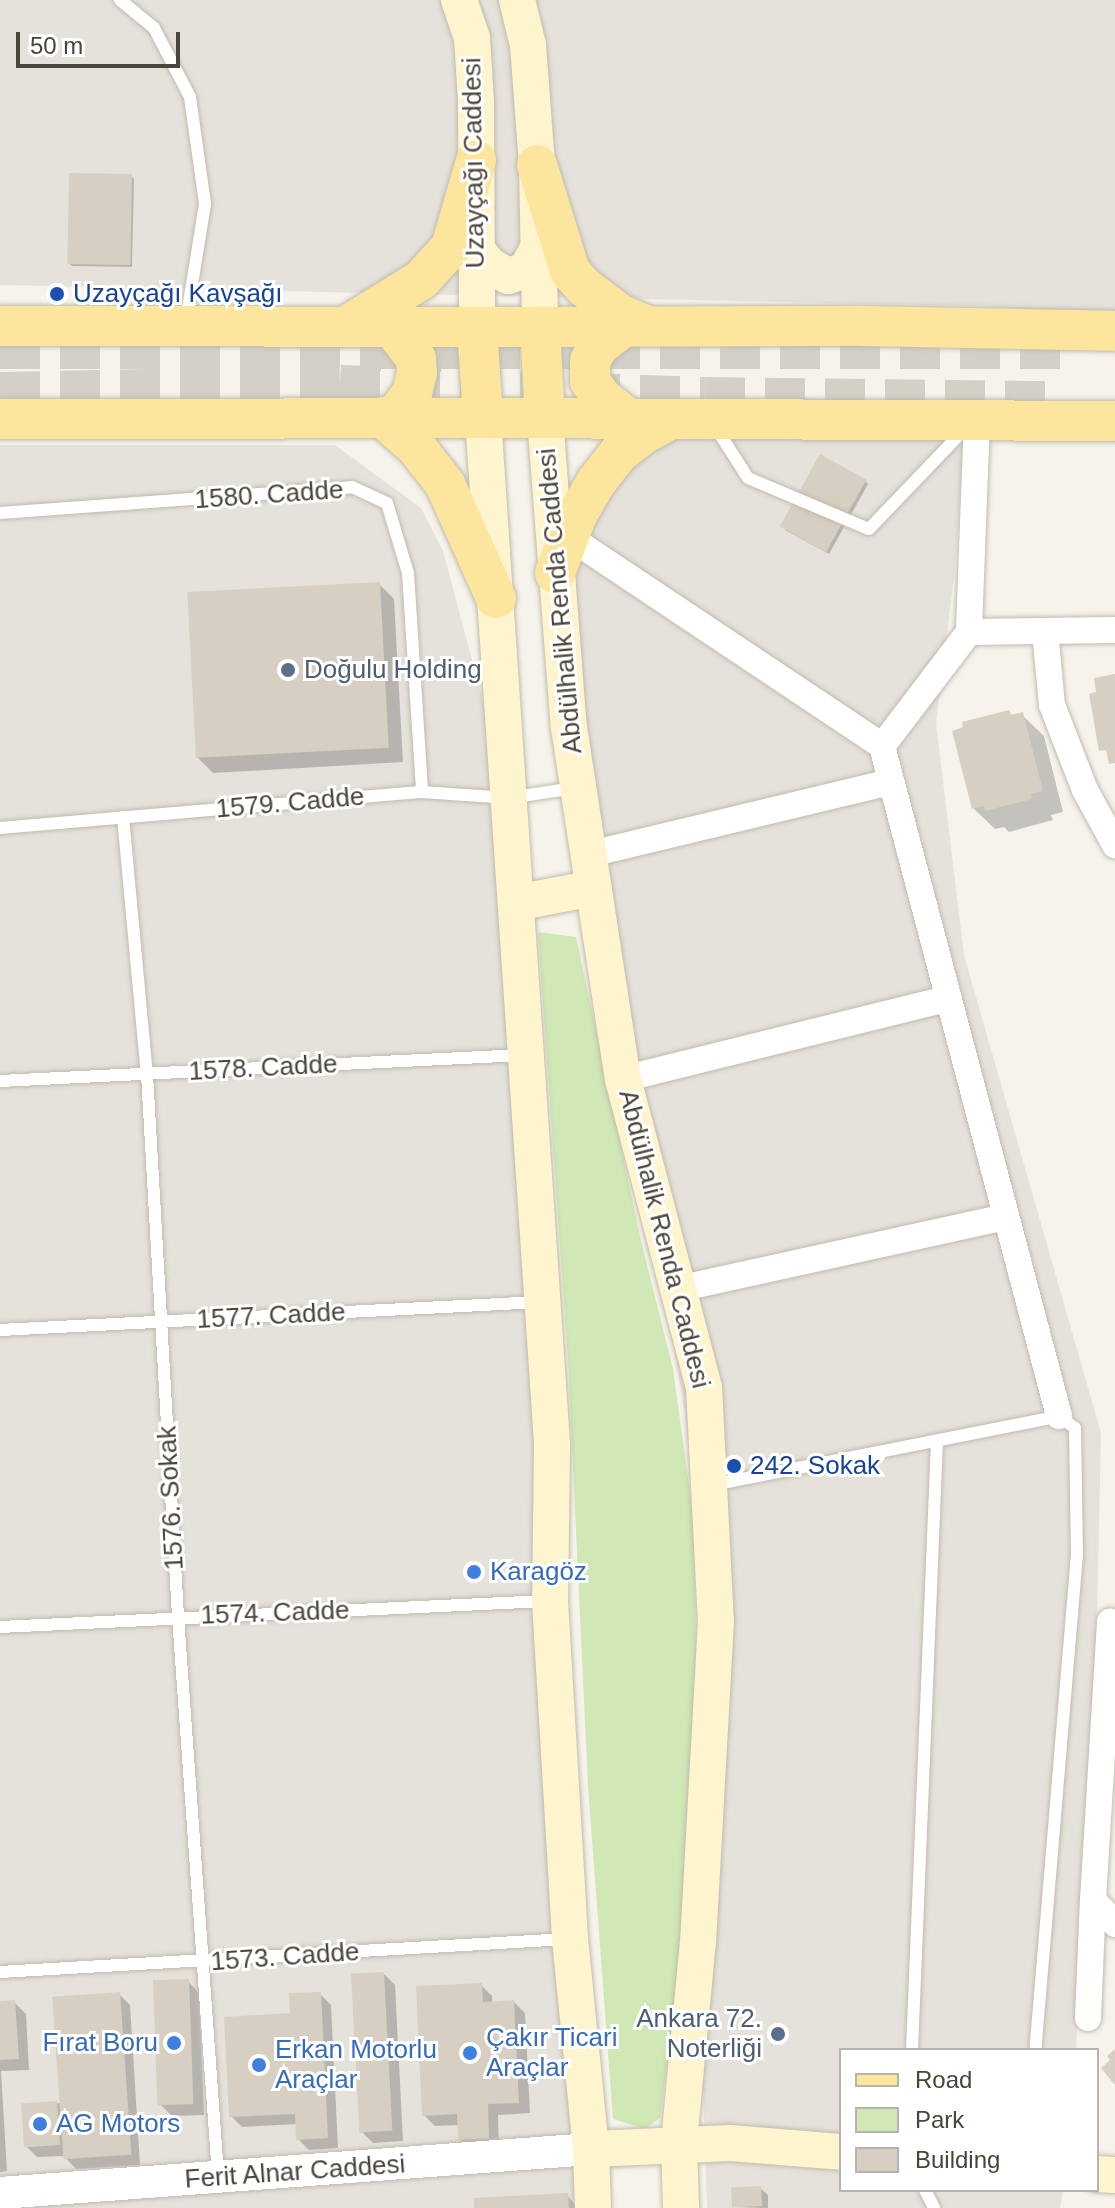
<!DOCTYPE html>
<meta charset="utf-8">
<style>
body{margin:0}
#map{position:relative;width:1115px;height:2208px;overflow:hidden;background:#f5f3eb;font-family:Helvetica,sans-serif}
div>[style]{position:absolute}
.industrial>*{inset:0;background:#e5e2dc}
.green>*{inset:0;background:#cfe8b5}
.shadow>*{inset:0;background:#0003}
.building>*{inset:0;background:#d7cfc1;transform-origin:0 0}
.primary-tunnel>*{height:40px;margin-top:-20px;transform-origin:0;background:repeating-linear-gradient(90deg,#d3d0c7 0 40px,transparent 0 60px)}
.roads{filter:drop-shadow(0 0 2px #c1bbae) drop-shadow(0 0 2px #c1bbae)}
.service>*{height:12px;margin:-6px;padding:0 6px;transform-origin:6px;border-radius:6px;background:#fff}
.minor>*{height:26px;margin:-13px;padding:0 13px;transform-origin:13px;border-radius:13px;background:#fff}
.tertiary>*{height:32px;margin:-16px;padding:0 16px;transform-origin:16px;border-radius:16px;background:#fff}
.secondary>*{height:36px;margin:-18px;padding:0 18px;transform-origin:18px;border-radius:18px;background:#fef4cd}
.primary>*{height:40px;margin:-20px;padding:0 20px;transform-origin:20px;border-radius:20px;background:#fce59d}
.dots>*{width:22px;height:22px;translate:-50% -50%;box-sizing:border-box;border:4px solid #fff;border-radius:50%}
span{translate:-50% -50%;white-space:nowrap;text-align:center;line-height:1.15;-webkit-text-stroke:6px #fff;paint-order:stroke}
.street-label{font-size:26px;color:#4a4439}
.transit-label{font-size:26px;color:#164399}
.left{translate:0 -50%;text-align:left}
.service-label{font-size:26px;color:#4e5e75}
.right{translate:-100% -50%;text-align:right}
.shop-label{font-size:26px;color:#366cbe}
.legend{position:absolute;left:839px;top:2048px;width:260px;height:144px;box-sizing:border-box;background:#fff;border:2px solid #b7b4b0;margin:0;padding:10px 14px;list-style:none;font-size:24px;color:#4a4439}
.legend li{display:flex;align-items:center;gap:16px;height:40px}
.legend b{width:40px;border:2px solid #b7b4b0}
.scale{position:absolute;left:16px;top:32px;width:164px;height:36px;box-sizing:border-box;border:4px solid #4a4439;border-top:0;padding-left:10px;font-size:24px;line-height:28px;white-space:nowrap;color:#4a4439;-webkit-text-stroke:6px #fff;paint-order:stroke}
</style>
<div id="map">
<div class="industrial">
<i style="clip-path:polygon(0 0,1115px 0,1115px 314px,972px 306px,0 285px)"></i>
<i style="clip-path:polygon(807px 398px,966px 410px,954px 576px,936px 723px,964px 955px,1101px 1433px,1096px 1663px,1076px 2050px,841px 2050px,841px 2190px,1063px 2190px,1060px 2208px,707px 2208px,698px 1941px,714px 1586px,572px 746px,576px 578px,590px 521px,633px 464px,702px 417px)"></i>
<i style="clip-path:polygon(0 445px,335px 445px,421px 508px,443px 551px,509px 798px,593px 2208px,0 2208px)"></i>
</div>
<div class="green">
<i style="clip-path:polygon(538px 932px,576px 937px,642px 1245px,673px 1369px,694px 1522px,696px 1659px,683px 1939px,660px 2118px,645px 2129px,613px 2119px,588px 1786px,568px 1360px)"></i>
</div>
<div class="shadow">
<i style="clip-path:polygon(131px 176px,134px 179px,132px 267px,72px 266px,69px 263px)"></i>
<i style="clip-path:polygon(865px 481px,868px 484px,829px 554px,785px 530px)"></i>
<i style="clip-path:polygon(379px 584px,394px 599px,403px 762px,213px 773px,198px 758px)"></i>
<i style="clip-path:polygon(1009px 712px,1013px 717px,1022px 715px,1044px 736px,1063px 812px,1051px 815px,1053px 820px,1009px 832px,1004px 827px,995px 829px,973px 808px)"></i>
<i style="clip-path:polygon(384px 1974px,395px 1985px,403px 2141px,373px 2143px,362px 2132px)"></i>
<i style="clip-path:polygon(188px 1981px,199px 1993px,204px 2115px,172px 2116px,161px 2105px)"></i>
<i style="clip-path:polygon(481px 1985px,492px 1996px,492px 2003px,514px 2002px,525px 2013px,530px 2113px,498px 2115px,499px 2149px,471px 2151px,460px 2140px,460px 2125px,435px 2126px,424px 2115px)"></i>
<i style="clip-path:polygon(119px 1994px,130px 2005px,140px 2165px,76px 2169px,64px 2156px,37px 2157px,26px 2146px,23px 2105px,61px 2103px)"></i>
<i style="clip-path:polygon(320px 1994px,331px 2005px,338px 2148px,309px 2150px,298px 2139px,297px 2124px,242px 2127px,231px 2116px,292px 2015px)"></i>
<i style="clip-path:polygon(0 2003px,15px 2003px,26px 2014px,29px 2070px,1px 2071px,7px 2171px,0 2172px)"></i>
<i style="clip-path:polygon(760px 2188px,768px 2195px,768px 2208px,734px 2207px)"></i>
<i style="clip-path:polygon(567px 2195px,578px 2208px,476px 2208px)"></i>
</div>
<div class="building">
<i style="left:69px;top:173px;width:63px;height:91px;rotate:1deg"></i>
<i style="left:820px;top:454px;width:53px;height:83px;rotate:29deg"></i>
<i style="left:380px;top:582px;width:166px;height:193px;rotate:87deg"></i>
<i style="clip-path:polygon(1115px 674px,1115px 763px,1109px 764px,1106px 750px,1099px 751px,1089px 694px,1096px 692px,1094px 678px)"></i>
<i style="clip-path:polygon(1009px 710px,1011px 715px,1023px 712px,1043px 791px,1031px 794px,1032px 799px,985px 811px,984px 806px,972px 809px,952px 731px,963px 727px,962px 722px)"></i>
<i style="left:384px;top:1972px;width:159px;height:33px;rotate:87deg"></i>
<i style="left:189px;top:1979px;width:125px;height:36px;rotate:88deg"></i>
<i style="clip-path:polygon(482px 1983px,483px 2002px,514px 2000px,519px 2103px,488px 2104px,489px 2139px,458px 2140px,457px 2114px,422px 2116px,416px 1986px)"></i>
<i style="left:120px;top:1992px;width:163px;height:68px;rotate:86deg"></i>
<i style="clip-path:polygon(321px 1992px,328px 2138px,296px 2140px,295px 2114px,229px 2117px,224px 2017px,290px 2013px,289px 1993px)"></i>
<i style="clip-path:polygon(15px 2000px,19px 2059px,0 2060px,0 2001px)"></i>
<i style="clip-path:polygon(1115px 2049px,1115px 2085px,1101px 2068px,1110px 2060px,1107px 2056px)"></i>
<i style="left:57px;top:2101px;width:44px;height:36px;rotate:86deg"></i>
<i style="left:761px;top:2186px;width:20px;height:30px;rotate:87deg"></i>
<i style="clip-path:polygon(568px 2193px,569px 2208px,474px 2208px,474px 2198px)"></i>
</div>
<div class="primary-tunnel">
<i style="left:0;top:349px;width:1072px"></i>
<i style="left:0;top:392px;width:340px;rotate:-1.2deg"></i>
<i style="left:340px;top:385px;width:365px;rotate:1.9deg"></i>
<i style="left:705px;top:397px;width:346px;rotate:0.7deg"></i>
</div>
<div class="roads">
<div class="service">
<i style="left:120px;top:0;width:44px;rotate:39.5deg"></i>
<i style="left:154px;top:28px;width:78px;rotate:62.4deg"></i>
<i style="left:190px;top:97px;width:108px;rotate:82deg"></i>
<i style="left:205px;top:204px;width:119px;rotate:99.2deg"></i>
<i style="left:716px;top:428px;width:59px;rotate:57.4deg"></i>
<i style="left:748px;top:478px;width:131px;rotate:22.9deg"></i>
<i style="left:869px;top:529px;width:139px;rotate:-46.2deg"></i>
<i style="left:0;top:513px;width:353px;rotate:-4.2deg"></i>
<i style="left:352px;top:487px;width:38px;rotate:25deg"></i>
<i style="left:387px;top:503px;width:73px;rotate:73.3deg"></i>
<i style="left:408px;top:573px;width:219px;rotate:86.3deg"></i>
<i style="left:123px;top:817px;width:258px;rotate:84.7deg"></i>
<i style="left:147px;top:1074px;width:544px;rotate:86.73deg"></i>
<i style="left:178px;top:1617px;width:559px;rotate:85.9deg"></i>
<i style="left:0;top:828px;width:424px;rotate:-4.9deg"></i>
<i style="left:422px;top:792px;width:87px;rotate:3.9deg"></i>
<i style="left:509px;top:798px;width:66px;rotate:-8.7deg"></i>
<i style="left:0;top:1081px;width:524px;rotate:-2.85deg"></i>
<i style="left:0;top:1330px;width:540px;rotate:-2.97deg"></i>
<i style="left:712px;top:1485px;width:354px;rotate:-11.2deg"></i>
<i style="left:1059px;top:1416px;width:20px;rotate:37deg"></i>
<i style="left:1075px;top:1428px;width:126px;rotate:89.1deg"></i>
<i style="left:1077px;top:1554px;width:498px;rotate:94.8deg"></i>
<i style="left:0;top:1627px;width:547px;rotate:-2.73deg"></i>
<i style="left:0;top:1972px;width:568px;rotate:-3.33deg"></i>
<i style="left:912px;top:2050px;width:610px;rotate:-87.65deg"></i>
<i style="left:925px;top:2190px;width:20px;rotate:63deg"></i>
</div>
<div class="minor">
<i style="left:977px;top:420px;width:212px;rotate:92.2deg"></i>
<i style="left:969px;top:632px;width:146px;rotate:-0.8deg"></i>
<i style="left:569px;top:537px;width:376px;rotate:33.7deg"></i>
<i style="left:1045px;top:631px;width:74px;rotate:84.6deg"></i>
<i style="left:1052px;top:705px;width:91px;rotate:68.8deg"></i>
<i style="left:1085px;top:790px;width:63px;rotate:61.4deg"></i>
<i style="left:969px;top:632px;width:143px;rotate:127.3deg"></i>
<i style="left:882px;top:746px;width:693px;rotate:75.2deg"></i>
<i style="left:590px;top:854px;width:308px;rotate:-13.5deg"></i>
<i style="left:623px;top:1079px;width:334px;rotate:-13.9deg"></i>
<i style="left:678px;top:1289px;width:336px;rotate:-12.4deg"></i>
<i style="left:1093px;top:1900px;width:279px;rotate:-86.5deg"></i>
<i style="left:1088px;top:2018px;width:118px;rotate:-87.6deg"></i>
<i style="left:1093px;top:1900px;width:33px;rotate:47deg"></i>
</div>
<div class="tertiary">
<i style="left:0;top:2193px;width:593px;rotate:-4.26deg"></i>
</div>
<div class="secondary">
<i style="left:459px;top:0;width:40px;rotate:71.1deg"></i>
<i style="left:472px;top:38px;width:64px;rotate:86.4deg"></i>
<i style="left:476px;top:102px;width:225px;rotate:89.7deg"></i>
<i style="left:517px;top:0;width:46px;rotate:76.3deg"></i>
<i style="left:528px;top:45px;width:120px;rotate:85.7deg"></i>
<i style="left:537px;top:165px;width:162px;rotate:88.9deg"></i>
<i style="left:477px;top:250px;width:19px;rotate:51deg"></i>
<i style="left:489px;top:265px;width:22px;rotate:30deg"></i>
<i style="left:508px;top:276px;width:19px;rotate:-18deg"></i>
<i style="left:526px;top:270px;width:26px;rotate:-61deg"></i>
<i style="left:483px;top:418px;width:1028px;rotate:86.15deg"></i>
<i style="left:552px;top:1444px;width:157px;rotate:90.7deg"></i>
<i style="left:550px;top:1601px;width:339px;rotate:86.6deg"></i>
<i style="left:570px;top:1939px;width:211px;rotate:84.3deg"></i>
<i style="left:591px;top:2149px;width:59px;rotate:88.1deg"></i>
<i style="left:545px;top:418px;width:310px;rotate:85.6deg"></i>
<i style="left:569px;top:727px;width:356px;rotate:81.3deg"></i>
<i style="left:623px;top:1079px;width:318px;rotate:75.3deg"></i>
<i style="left:704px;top:1387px;width:234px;rotate:87.1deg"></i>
<i style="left:716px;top:1621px;width:321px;rotate:93.2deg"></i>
<i style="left:698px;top:1941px;width:203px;rotate:95.4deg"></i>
<i style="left:679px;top:2143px;width:65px;rotate:88.2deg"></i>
<i style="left:516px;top:903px;width:79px;rotate:-10.9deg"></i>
<i style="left:591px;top:2149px;width:139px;rotate:-2.5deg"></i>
<i style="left:730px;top:2143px;width:111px;rotate:4.6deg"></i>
<i style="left:1097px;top:2174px;width:18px;rotate:3deg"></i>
</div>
<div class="primary">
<i style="left:537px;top:165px;width:111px;rotate:72.7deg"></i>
<i style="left:570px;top:271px;width:21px;rotate:49deg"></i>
<i style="left:584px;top:287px;width:46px;rotate:37.1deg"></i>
<i style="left:621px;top:315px;width:27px;rotate:22deg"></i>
<i style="left:348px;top:325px;width:86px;rotate:-31.7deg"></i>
<i style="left:421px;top:280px;width:45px;rotate:-47.7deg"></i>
<i style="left:451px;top:247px;width:90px;rotate:-73.8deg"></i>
<i style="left:0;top:326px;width:540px;rotate:0.11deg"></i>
<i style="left:540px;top:327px;width:91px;rotate:86.9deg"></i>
<i style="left:392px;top:327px;width:40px;rotate:53deg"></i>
<i style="left:416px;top:359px;width:14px;rotate:86deg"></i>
<i style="left:417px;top:373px;width:21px;rotate:104deg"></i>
<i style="left:412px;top:393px;width:30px;rotate:127deg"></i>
<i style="left:477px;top:327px;width:91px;rotate:86.2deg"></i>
<i style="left:483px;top:418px;width:632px;rotate:0.27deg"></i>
<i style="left:540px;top:327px;width:324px;rotate:-0.2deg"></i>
<i style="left:864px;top:326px;width:251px;rotate:1.1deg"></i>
<i style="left:622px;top:328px;width:31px;rotate:142deg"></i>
<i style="left:598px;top:347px;width:16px;rotate:120deg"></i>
<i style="left:590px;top:361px;width:20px;rotate:90deg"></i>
<i style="left:590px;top:381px;width:19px;rotate:55deg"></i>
<i style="left:601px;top:397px;width:34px;rotate:38deg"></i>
<i style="left:382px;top:417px;width:45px;rotate:41.4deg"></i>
<i style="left:416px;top:447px;width:47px;rotate:51.9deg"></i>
<i style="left:445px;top:484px;width:125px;rotate:65.9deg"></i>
<i style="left:0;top:419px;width:483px;rotate:-0.1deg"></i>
<i style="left:555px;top:573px;width:62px;rotate:-69.2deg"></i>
<i style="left:577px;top:515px;width:39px;rotate:-60deg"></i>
<i style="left:597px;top:481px;width:36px;rotate:-52deg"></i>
<i style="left:619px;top:453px;width:33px;rotate:-38deg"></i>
<i style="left:645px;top:433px;width:30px;rotate:-28deg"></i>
</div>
</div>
<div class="dots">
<i style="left:57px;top:294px;background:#1a4fb4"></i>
<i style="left:288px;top:670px;background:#5c6f8a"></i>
<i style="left:734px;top:1466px;background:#1a4fb4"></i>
<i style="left:474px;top:1572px;background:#3f7fe0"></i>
<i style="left:778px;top:2034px;background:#5c6f8a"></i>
<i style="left:174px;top:2043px;background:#3f7fe0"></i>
<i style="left:470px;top:2053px;background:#3f7fe0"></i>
<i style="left:259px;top:2065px;background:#3f7fe0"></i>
<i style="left:40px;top:2124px;background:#3f7fe0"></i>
</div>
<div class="street-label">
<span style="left:474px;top:163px;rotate:-91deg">Uzayçağı Caddesi</span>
<span style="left:269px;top:495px;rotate:-4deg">1580. Cadde</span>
<span style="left:560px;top:601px;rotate:-95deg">Abdülhalik Renda Caddesi</span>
<span style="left:290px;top:803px;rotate:-5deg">1579. Cadde</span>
<span style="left:263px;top:1068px;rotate:-3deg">1578. Cadde</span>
<span style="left:664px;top:1239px;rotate:76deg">Abdülhalik Renda Caddesi</span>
<span style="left:271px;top:1316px;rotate:-3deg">1577. Cadde</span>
<span style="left:171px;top:1498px;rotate:-93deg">1576. Sokak</span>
<span style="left:275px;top:1613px;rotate:-2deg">1574. Cadde</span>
<span style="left:285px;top:1957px;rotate:-4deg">1573. Cadde</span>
<span style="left:295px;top:2172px;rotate:-4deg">Ferit Alnar Caddesi</span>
</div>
<div class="transit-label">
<span class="left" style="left:73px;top:294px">Uzayçağı Kavşağı</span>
<span class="left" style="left:750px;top:1466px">242. Sokak</span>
</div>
<div class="service-label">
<span class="left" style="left:304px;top:670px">Doğulu Holding</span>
<span class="right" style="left:762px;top:2034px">Ankara 72.<br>Noterliği</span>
</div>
<div class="shop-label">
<span class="left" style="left:490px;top:1572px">Karagöz</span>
<span class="left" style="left:486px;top:2053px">Çakır Ticari<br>Araçlar</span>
<span class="right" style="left:158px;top:2043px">Fırat Boru</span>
<span class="left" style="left:275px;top:2065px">Erkan Motorlu<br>Araçlar</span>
<span class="left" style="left:56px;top:2124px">AG Motors</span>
</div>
<ul class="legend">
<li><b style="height:10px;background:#fce59d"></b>Road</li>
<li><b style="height:22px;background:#cfe8b5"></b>Park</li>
<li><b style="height:22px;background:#d7cfc1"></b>Building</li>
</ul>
<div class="scale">50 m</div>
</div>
